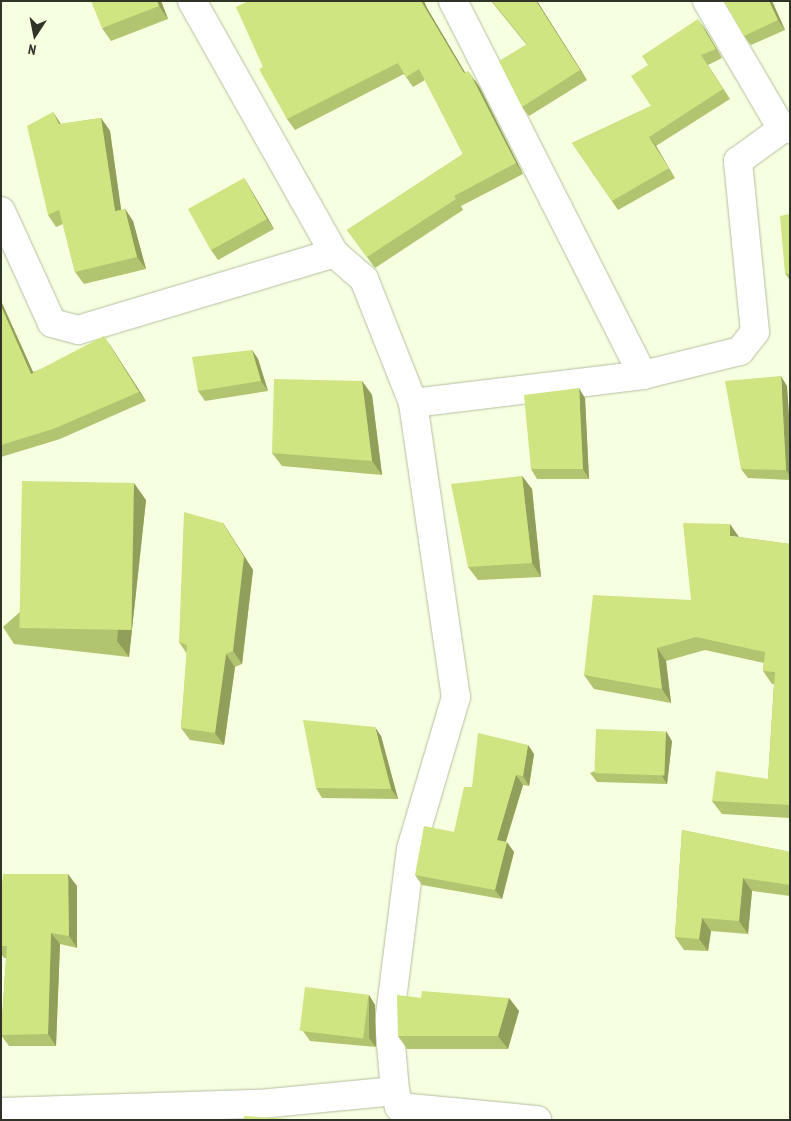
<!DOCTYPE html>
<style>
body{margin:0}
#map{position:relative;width:791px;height:1121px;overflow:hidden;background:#f6ffe0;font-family:"PT Sans Narrow",sans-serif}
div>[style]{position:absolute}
.roads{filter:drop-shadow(0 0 1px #b6bea1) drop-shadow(0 0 1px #b6bea1)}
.minor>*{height:28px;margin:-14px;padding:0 14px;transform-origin:14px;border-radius:14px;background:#fff}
.major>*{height:28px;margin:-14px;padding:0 14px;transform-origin:14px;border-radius:14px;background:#fff}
.wall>*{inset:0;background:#b1c570}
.shaded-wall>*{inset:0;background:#90a05b}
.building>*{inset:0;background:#cee582;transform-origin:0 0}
span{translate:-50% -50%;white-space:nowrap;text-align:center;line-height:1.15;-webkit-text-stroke:5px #f6ffe0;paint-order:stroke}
.frame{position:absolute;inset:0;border:2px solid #303428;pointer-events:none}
.north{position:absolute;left:10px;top:10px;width:50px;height:50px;-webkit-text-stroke:4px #f6ffe0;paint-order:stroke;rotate:191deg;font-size:14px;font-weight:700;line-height:20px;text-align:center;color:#303428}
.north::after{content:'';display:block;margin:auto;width:18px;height:22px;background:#303428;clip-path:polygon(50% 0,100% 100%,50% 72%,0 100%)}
</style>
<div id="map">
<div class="roads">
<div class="minor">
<i style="left:192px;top:1px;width:289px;rotate:60.6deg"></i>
<i style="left:334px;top:253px;width:40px;rotate:41deg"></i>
<i style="left:364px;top:279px;width:133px;rotate:68.4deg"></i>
<i style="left:413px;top:403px;width:297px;rotate:81.7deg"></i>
<i style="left:456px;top:697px;width:159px;rotate:106.5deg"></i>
<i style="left:411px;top:849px;width:174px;rotate:97.2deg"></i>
<i style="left:389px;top:1022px;width:69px;rotate:85deg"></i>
<i style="left:453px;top:1px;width:419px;rotate:63.1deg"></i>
<i style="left:707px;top:1px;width:148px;rotate:59.6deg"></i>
<i style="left:1px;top:211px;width:123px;rotate:65.5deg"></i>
<i style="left:52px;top:323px;width:27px;rotate:15deg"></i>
<i style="left:78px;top:330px;width:267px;rotate:-16.7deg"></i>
<i style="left:413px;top:403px;width:232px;rotate:-6.9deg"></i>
<i style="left:643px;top:375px;width:100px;rotate:-13.9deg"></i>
<i style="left:740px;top:351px;width:24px;rotate:-52deg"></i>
<i style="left:755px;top:332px;width:172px;rotate:-95.7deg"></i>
<i style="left:738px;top:161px;width:54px;rotate:-36deg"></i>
<i style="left:782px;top:129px;width:8px"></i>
</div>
<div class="major">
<i style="left:1px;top:1112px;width:259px;rotate:-1.8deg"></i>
<i style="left:260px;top:1104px;width:136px;rotate:-5.5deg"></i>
<i style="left:395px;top:1091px;width:16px;rotate:76deg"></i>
<i style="left:399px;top:1107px;width:139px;rotate:5.4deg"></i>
</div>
</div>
<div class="wall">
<i style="clip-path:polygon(161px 1px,168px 19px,111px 41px,102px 28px)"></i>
<i style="clip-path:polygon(248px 1px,424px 1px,427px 8px,465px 73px,476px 81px,480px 88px,523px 174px,461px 206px,463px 210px,375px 268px,347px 230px,463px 154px,425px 80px,413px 87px,404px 74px,295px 130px,287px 119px,263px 67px)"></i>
<i style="clip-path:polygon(491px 1px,537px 1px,587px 80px,529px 116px,522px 107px,526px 44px)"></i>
<i style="clip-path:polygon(772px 1px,785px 30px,751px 45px,744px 36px)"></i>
<i style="clip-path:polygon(705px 29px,722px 58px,708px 65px,730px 99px,656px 146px,675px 178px,618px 210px,572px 143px,651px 106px)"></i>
<i style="clip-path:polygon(53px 112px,61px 124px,101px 118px,110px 131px,121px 210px,125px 209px,133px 221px,146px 269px,84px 284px,75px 272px,63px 224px,56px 227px,48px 215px)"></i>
<i style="clip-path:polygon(244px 178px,250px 188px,274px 229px,218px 260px,211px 250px)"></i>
<i style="clip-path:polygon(790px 214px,790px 281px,785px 273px)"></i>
<i style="clip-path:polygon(1px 301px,33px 372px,110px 345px,146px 401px,60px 439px,1px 457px)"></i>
<i style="clip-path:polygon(252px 350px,258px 359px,268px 391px,205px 401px,198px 391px)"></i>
<i style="clip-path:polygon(362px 381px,372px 395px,382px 475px,282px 466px,272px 453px)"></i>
<i style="clip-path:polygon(787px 386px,790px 432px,790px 480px,748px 478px,741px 469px)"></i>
<i style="clip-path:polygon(585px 398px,589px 479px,537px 479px,531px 469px)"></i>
<i style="clip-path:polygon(522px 476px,532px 489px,541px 577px,478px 580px,468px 567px)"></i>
<i style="clip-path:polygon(146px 500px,129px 657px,14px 644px,3px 627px)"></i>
<i style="clip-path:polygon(223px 523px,253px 570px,242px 664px,235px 667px,224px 745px,190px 740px,181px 728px,187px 654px,179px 642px)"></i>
<i style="clip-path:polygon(739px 537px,790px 544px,790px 818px,722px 814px,712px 801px,768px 779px,774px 684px,772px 684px,763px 671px,764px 663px,705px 650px,666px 661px,671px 703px,594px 689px,584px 675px,691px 600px)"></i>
<i style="clip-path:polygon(381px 736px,398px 799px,322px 798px,316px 788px)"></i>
<i style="clip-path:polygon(672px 741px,667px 784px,597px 782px,590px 773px)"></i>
<i style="clip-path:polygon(528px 745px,534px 754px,529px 786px,523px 785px,506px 842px,514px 852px,502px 899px,422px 885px,415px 875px,454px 832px,472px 787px)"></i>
<i style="clip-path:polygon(682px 830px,790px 852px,790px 896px,752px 891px,748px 934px,711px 931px,708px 951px,684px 950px,675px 937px)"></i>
<i style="clip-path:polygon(77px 886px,77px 948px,60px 944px,56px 1046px,9px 1046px,1px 1035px,6px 958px,4px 958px,1px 954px,1px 893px)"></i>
<i style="clip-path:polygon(369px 995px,375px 1005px,376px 1047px,310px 1041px,303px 1031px)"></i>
<i style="clip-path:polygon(421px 998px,509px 998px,519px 1011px,508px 1049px,407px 1049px,398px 1036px)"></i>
</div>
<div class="shaded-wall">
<i style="clip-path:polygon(157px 1px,161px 1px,168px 19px,159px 6px)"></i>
<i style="clip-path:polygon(421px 1px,424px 1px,427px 8px,472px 84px,464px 73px)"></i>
<i style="clip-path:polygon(536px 1px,537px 1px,587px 80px,580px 70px)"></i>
<i style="clip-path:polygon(769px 1px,772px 1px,785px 30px,778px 20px)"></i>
<i style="clip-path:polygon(698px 19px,705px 29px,722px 58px,716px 49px)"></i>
<i style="clip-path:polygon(468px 71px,480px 88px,523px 174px,516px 163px)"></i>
<i style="clip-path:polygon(53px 112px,61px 125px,59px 124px)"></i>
<i style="clip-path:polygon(101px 118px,110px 131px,123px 223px,115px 211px)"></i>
<i style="clip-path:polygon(649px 137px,656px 146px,675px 178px,669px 168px)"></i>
<i style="clip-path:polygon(244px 178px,250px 188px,274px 229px,267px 219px)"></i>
<i style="clip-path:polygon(125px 209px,133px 221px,146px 269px,137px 257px)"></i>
<i style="clip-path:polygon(1px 301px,38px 383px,31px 374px,1px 306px)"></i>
<i style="clip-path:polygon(104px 336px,110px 345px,146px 401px,139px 392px)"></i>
<i style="clip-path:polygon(252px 350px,258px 359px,268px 391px,261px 381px)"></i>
<i style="clip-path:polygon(781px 376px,787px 386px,790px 432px,790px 476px,786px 470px)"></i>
<i style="clip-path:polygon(362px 381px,372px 395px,382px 475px,372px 461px)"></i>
<i style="clip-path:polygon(579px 388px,585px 398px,589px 479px,583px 469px)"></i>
<i style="clip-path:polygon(522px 476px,532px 489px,541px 577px,532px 563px)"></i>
<i style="clip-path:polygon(134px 483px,146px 500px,129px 657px,117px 641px)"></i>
<i style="clip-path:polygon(223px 523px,253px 570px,242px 664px,233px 651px)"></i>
<i style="clip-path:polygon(730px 524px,739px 537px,730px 536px)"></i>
<i style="clip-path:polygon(657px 648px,666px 661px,671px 703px,662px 689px)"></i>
<i style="clip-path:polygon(226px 654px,235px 667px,224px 745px,215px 733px)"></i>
<i style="clip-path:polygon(375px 727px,381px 736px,398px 799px,391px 789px)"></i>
<i style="clip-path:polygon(666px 731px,672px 741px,667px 784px,661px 774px)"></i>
<i style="clip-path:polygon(528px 745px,534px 754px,529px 786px,523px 776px)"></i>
<i style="clip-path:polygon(516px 775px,523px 785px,503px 850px,497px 840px)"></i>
<i style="clip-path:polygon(507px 842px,514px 852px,502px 899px,495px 890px)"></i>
<i style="clip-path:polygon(68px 874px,77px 886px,77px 948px,69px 936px)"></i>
<i style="clip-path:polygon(743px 878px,752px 891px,748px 934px,739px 921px)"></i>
<i style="clip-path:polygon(702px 918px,711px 931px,708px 951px,699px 939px)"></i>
<i style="clip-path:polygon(51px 933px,60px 944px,56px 1046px,48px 1034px)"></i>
<i style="clip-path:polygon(369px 995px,375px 1005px,376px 1047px,369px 1038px)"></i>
<i style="clip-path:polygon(509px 998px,519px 1011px,508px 1049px,498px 1036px)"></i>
</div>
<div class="building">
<i style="clip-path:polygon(91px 1px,157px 1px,159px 6px,102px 28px)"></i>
<i style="clip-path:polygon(248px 1px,421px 1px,464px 73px,468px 71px,472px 77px,516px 163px,454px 196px,456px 199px,367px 257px,347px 230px,463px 154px,419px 69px,406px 77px,398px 63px,287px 119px,259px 69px,263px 67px,236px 7px)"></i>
<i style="clip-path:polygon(492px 1px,536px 1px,580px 70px,522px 107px,499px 61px,527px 44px)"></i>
<i style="clip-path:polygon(724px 1px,769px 1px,778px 20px,744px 36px)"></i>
<i style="clip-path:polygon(698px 19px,716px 49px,701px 55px,723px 89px,649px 137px,669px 168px,612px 201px,572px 143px,651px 106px,631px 76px,648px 65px,642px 56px)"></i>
<i style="clip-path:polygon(53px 112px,59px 124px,101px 118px,115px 211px,125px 209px,137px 257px,75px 272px,59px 210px,48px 215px,27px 126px)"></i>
<i style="left:244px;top:178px;width:47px;height:64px;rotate:61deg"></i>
<i style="clip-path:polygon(790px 214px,790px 275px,785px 273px,780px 216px)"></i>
<i style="clip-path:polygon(1px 306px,31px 374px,104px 336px,139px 392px,53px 429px,1px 445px)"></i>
<i style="clip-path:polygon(252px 350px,261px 381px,198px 391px,192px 357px)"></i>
<i style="clip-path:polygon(781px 376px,786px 470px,741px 469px,725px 381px)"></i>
<i style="clip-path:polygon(274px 379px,362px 381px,372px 461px,272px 453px)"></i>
<i style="clip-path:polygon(579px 388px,583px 469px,531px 469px,524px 395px)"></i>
<i style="clip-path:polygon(522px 476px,532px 563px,468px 567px,451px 484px)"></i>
<i style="left:22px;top:481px;width:112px;height:147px;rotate:1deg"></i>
<i style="clip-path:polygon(184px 512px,223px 523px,244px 557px,233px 651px,226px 654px,215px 733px,181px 728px,187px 645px,179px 642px)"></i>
<i style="clip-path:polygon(683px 523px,730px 524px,730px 536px,790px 544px,790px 805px,712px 801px,716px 771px,768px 779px,775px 672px,763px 671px,765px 652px,696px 637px,657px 648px,662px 689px,584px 675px,593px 595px,691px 600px)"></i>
<i style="clip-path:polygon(303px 720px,375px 727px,391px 789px,316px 788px)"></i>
<i style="left:596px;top:729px;width:70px;height:44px;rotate:2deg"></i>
<i style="clip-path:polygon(478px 733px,528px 745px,523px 776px,516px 775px,497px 840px,507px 842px,495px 890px,415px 875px,424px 826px,454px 832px,464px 787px,472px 787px)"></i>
<i style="clip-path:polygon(682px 830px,790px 852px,790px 885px,743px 878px,739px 921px,702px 918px,699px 939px,675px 937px)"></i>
<i style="clip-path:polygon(3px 874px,68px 874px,69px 936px,51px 933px,48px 1034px,1px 1035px,7px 946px,1px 946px,1px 893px)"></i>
<i style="left:305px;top:987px;width:64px;height:44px;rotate:7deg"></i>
<i style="clip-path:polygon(422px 991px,509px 998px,498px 1036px,398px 1036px,397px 995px,421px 998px)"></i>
<i style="clip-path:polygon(244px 1116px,290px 1119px,290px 1120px,244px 1120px)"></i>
</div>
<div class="frame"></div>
<div class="north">N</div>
</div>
